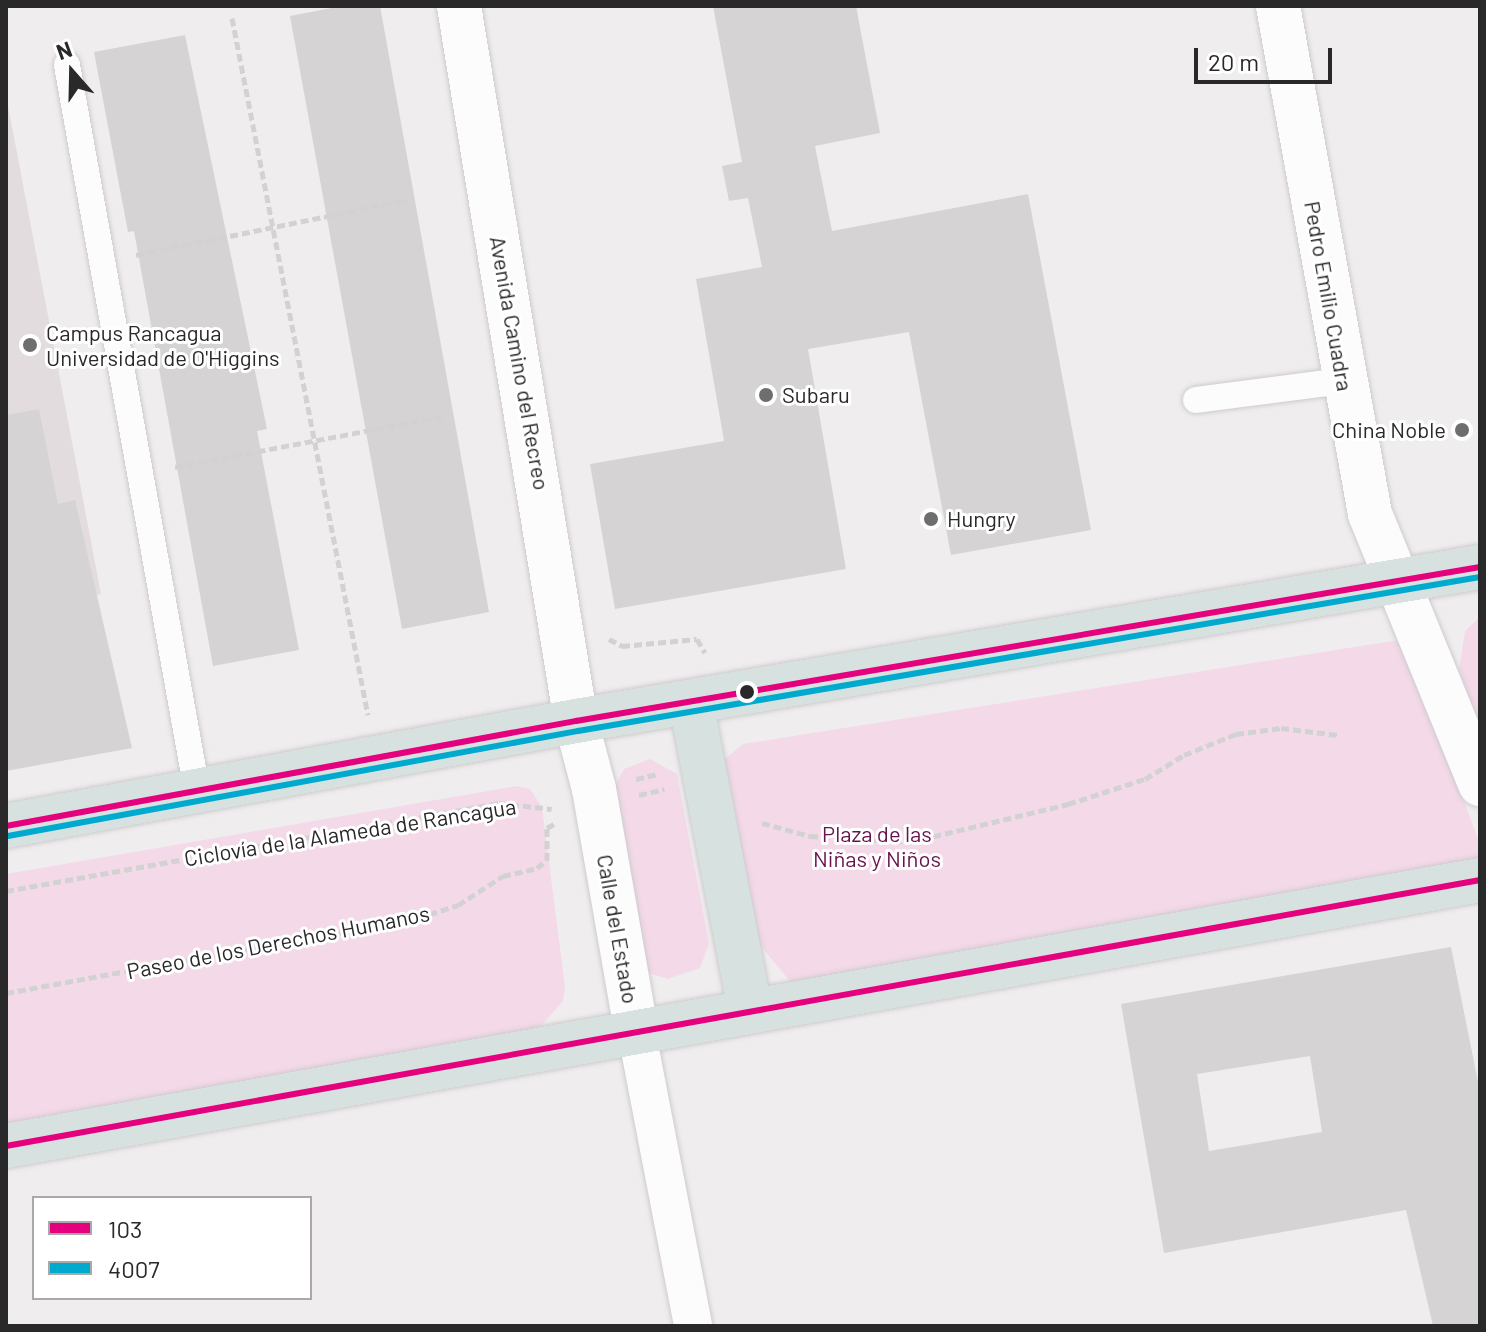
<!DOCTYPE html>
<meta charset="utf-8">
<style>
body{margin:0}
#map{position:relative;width:1486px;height:1332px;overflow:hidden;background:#f0edef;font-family:Barlow,sans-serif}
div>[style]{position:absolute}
.built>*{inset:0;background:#e3dcdf}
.green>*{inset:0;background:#f4d9e9}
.building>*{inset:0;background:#d5d3d4}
.path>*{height:5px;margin-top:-2.5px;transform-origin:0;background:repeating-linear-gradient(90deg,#d3d2d3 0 8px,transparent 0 12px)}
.roads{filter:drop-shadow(0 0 2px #cecbcd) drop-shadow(0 0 2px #cecbcd)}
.service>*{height:26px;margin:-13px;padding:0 13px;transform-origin:13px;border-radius:13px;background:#fdfcfd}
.pedestrian>*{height:38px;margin:-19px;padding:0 19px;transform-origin:19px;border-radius:19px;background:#fdfcfd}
.tertiary>*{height:44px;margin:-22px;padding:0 22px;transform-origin:22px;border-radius:22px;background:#fdfcfd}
.primary>*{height:44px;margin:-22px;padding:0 22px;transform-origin:22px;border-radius:22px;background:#d6e1e0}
.bus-1>*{height:6px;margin:-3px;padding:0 3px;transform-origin:3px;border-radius:3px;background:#e5007d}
.bus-2>*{height:6px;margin:-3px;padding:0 3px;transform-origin:3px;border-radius:3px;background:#00a9ce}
.dots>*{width:22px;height:22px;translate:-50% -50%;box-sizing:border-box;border:4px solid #fff;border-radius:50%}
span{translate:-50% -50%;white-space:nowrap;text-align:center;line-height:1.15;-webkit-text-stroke:6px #fff;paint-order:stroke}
.street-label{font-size:22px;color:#2a292a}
.poi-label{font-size:22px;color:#2a292a}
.left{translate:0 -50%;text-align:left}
.right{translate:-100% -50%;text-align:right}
.park-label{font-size:22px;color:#68124e}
.frame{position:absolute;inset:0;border:8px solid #2a292a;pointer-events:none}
.legend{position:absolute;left:32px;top:1196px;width:280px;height:104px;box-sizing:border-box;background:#fff;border:2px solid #aaa9aa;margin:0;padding:10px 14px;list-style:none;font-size:24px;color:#2a292a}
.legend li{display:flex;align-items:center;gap:16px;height:40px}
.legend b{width:40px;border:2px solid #aaa9aa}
.north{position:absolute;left:32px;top:32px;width:80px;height:80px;-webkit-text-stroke:6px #fff;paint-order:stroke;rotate:340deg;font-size:22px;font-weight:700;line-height:32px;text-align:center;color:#2a292a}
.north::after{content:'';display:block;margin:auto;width:28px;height:36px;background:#2a292a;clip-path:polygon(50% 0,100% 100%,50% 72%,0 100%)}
.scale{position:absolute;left:1194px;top:48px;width:138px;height:36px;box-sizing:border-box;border:4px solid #2a292a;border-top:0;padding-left:10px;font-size:24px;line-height:28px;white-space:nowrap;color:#2a292a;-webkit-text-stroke:6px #fff;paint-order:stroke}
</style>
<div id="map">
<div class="built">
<i style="clip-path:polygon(6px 95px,101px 594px,6px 613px)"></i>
</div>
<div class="green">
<i style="clip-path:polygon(1480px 617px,1480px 726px,1459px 670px,1465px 631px)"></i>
<i style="clip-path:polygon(1405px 639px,1480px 845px,1480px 865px,793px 985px,760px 945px,721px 798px,720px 763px,743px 744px)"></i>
<i style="clip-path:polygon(650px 759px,677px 774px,709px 944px,700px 968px,668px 979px,642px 971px,608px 798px,624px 769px)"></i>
<i style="clip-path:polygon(517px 786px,530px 789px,542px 807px,565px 987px,563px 1001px,541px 1026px,524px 1035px,6px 1126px,6px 874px)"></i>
</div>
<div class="building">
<i style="clip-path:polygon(342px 6px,380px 6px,489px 612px,402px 629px,290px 16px)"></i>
<i style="clip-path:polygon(713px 6px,856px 6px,880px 133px,815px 146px,832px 231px,1028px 194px,1091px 530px,951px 555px,909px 332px,808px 349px,846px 569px,615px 609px,590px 464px,724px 441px,696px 279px,762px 267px,748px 198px,729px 201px,722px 166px,742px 162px)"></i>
<i style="clip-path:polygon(185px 35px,267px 429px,257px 431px,299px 650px,213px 666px,134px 231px,128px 232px,94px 52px)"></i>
<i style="clip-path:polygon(39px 409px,58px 504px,75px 500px,132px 748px,6px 771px,6px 415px)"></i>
<i style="clip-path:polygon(evenodd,1451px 947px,1480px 1092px,1480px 1326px,1433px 1326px,1406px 1210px,1164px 1253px,1121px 1004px,1451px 947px,1310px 1056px,1322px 1132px,1209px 1151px,1197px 1074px,1310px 1056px)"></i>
</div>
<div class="path">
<i style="left:232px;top:18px;width:710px;rotate:78.96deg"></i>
<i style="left:136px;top:255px;width:277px;rotate:-11.5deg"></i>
<i style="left:175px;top:467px;width:274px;rotate:-10.7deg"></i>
<i style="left:609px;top:639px;width:15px;rotate:28deg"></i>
<i style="left:622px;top:646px;width:75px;rotate:-5.3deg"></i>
<i style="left:697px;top:639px;width:16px;rotate:60deg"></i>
<i style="left:636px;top:779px;width:22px;rotate:-13deg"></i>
<i style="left:639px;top:795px;width:26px;rotate:-13deg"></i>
<i style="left:762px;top:823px;width:50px;rotate:15.2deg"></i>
<i style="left:810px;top:836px;width:100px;rotate:3.4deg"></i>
<i style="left:910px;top:842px;width:163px;rotate:-13.5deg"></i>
<i style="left:1068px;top:804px;width:81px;rotate:-18deg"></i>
<i style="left:1145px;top:779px;width:46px;rotate:-31.6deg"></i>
<i style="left:1184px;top:755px;width:56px;rotate:-22deg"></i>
<i style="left:1236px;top:734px;width:45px;rotate:-7.6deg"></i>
<i style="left:1281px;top:728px;width:57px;rotate:7deg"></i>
<i style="left:6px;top:891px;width:501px;rotate:-10.12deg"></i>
<i style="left:499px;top:803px;width:53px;rotate:6.5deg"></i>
<i style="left:6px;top:993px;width:419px;rotate:-10.3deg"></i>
<i style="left:418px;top:918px;width:42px;rotate:-18deg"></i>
<i style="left:458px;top:905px;width:54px;rotate:-32.8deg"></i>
<i style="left:503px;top:876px;width:35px;rotate:-13deg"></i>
<i style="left:537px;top:868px;width:13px;rotate:-39deg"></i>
<i style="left:547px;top:860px;width:32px;rotate:-90deg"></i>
<i style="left:547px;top:828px;width:8px;rotate:-30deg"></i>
</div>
<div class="roads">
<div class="service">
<i style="left:67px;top:65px;width:738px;rotate:79.85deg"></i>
<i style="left:1196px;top:400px;width:148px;rotate:-7.4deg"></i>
</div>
<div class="pedestrian">
<i style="left:636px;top:1029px;width:302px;rotate:79.1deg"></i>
</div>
<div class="tertiary">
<i style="left:459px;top:6px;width:725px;rotate:80.71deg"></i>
<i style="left:576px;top:721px;width:70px;rotate:75.2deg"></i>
<i style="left:594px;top:789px;width:244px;rotate:80.1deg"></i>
<i style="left:1278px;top:6px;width:516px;rotate:79.73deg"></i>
<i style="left:1370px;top:514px;width:292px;rotate:67.8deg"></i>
</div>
<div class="primary">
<i style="left:691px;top:703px;width:313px;rotate:79.1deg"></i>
<i style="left:6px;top:826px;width:580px;rotate:-10.44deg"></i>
<i style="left:576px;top:721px;width:917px;rotate:-9.67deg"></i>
<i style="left:6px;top:1146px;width:1498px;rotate:-10.23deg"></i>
</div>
</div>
<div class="bus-1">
<i style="left:6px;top:826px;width:580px;rotate:-10.44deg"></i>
<i style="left:576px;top:721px;width:917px;rotate:-9.67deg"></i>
<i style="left:6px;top:1146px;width:1498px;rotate:-10.23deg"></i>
</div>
<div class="bus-2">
<i style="left:8px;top:836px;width:580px;rotate:-10.44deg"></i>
<i style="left:578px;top:731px;width:915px;rotate:-9.69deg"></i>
</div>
<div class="dots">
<i style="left:30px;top:345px;background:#6f6e6f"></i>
<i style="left:766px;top:395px;background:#6f6e6f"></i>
<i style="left:1462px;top:430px;background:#6f6e6f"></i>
<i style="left:931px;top:519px;background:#6f6e6f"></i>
<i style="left:747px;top:692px;background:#2a292a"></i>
</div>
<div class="street-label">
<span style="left:1329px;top:296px;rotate:80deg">Pedro Emilio Cuadra</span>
<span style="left:520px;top:363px;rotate:80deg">Avenida Camino del Recreo</span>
<span style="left:350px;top:832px;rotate:-9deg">Ciclovía de la Alameda de Rancagua</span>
<span style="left:618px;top:929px;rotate:80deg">Calle del Estado</span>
<span style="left:278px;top:942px;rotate:-11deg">Paseo de los Derechos Humanos</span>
</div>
<div class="poi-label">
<span class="left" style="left:46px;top:345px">Campus Rancagua<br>Universidad de O'Higgins</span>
<span class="left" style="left:782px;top:395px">Subaru</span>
<span class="right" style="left:1446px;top:430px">China Noble</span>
<span class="left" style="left:947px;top:519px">Hungry</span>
</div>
<div class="park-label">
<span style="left:877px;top:846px">Plaza de las<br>Niñas y Niños</span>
</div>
<div class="frame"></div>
<ul class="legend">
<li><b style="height:10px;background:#e5007d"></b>103</li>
<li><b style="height:10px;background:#00a9ce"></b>4007</li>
</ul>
<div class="north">N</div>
<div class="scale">20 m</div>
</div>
